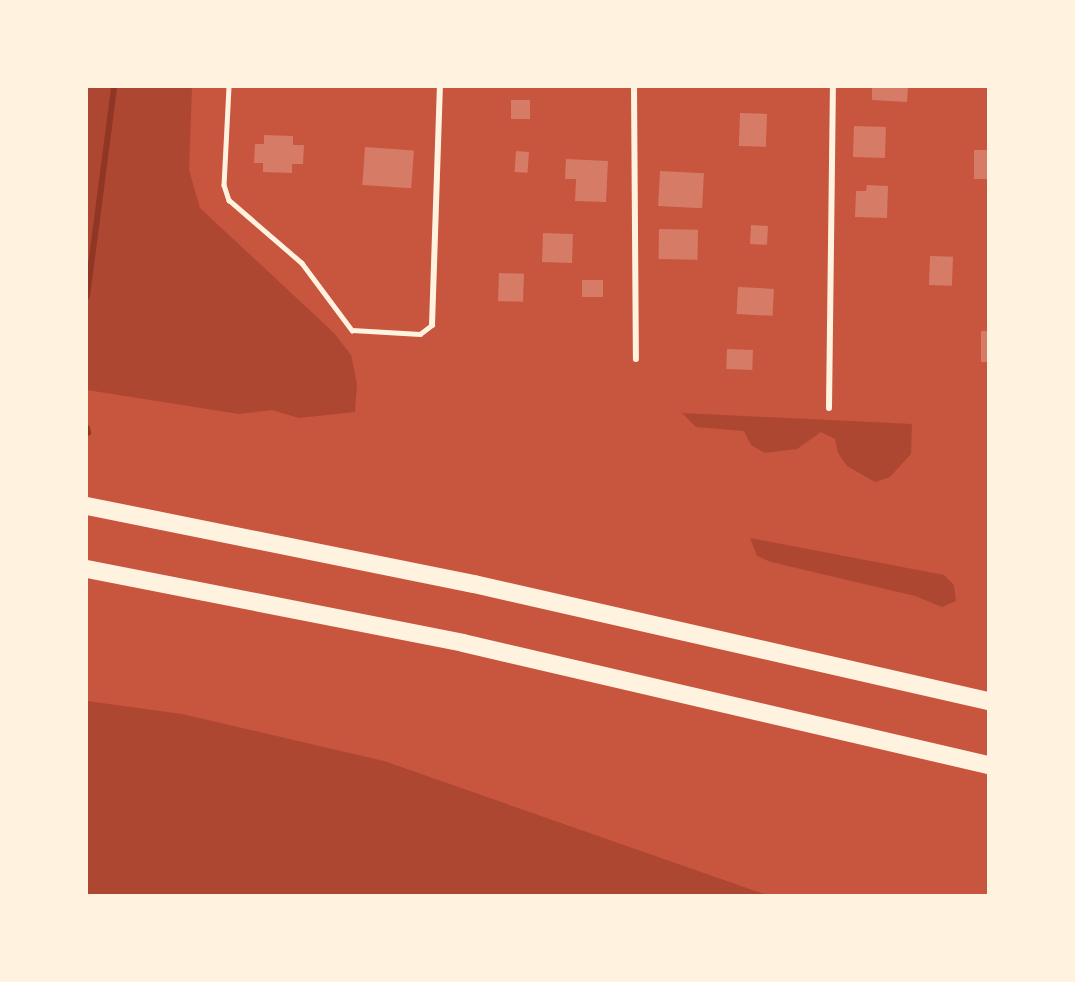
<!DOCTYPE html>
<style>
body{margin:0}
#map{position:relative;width:1075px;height:982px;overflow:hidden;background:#c8553d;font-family:Ubuntu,sans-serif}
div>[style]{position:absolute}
.green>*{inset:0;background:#ae4732}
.stream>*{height:6px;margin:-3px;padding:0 3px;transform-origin:3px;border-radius:3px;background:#8f3625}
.building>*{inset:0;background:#d67c66;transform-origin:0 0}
.service>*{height:4.5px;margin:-2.25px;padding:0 2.25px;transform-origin:2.25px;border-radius:2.25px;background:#fff3e0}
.minor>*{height:6px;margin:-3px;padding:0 3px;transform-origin:3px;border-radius:3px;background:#fff3e0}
.motorway>*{height:18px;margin:-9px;padding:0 9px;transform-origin:9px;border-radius:9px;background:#fff3e0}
span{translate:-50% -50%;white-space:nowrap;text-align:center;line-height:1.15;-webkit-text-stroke:6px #fff3e0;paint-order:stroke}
.frame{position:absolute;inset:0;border:88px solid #fff3e0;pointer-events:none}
</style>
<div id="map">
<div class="green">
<i style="clip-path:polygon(87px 87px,192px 87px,189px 170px,200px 208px,334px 333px,351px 355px,357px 384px,355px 412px,299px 418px,272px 410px,239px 414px,87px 390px)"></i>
<i style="clip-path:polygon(682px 413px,912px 424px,911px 454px,890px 477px,875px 482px,847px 466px,838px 453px,835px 439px,821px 432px,797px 449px,765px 453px,751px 445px,744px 431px,696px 427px)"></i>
<i style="clip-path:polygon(750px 538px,944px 575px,954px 585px,956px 601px,942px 607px,915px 596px,771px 562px,757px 556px)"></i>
<i style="clip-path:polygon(87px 701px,182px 714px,384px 761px,767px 895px,87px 895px)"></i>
</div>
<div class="stream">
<i style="left:87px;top:296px;width:211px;rotate:-82.6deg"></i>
<i style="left:87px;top:428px;width:5px;rotate:79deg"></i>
</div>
<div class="building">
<i style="clip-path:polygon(872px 87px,908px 87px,907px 102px,872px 100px)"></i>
<i style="left:511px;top:100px;width:19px;height:19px"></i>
<i style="left:740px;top:113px;width:27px;height:33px;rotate:2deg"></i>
<i style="left:854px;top:126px;width:32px;height:31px;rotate:2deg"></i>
<i style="clip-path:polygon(264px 135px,293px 136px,293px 145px,304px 145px,303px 164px,292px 164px,292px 173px,263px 172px,263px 163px,254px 163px,255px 144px,264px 144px)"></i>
<i style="left:365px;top:147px;width:49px;height:38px;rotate:4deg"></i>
<i style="left:974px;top:150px;width:14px;height:29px"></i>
<i style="left:516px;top:151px;width:13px;height:21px;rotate:4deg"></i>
<i style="clip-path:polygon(566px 159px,608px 161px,606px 202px,575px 201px,576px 179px,565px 179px)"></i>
<i style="left:660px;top:171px;width:44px;height:35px;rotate:3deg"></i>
<i style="clip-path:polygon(867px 185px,888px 186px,887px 218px,855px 217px,856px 191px,866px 191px)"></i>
<i style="left:751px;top:225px;width:17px;height:19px;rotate:3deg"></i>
<i style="left:659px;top:229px;width:39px;height:30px;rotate:1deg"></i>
<i style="left:543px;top:233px;width:30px;height:29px;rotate:2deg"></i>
<i style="left:930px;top:256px;width:23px;height:29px;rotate:2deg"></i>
<i style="left:499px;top:273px;width:25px;height:28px;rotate:2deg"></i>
<i style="left:582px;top:280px;width:21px;height:17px"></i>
<i style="left:738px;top:287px;width:36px;height:27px;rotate:3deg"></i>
<i style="left:981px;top:331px;width:7px;height:31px"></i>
<i style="left:727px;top:349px;width:26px;height:20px;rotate:2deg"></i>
</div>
<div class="service">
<i style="left:229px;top:87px;width:98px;rotate:92.9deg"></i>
<i style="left:224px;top:185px;width:16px;rotate:72deg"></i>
<i style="left:229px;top:200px;width:96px;rotate:40.8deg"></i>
<i style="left:302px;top:263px;width:84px;rotate:53.3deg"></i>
<i style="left:352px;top:330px;width:68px;rotate:3.4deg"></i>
<i style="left:420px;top:334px;width:15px;rotate:-37deg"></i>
</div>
<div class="minor">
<i style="left:634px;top:87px;width:272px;rotate:89.6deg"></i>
<i style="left:432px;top:325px;width:238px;rotate:-88.1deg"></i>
<i style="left:829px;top:408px;width:321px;rotate:-89.3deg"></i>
</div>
<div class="motorway">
<i style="left:87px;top:506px;width:395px;rotate:11.4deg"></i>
<i style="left:474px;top:584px;width:527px;rotate:12.82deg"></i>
<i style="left:87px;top:569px;width:383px;rotate:11.1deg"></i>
<i style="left:463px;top:643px;width:539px;rotate:13.08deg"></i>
</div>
<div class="frame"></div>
</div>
